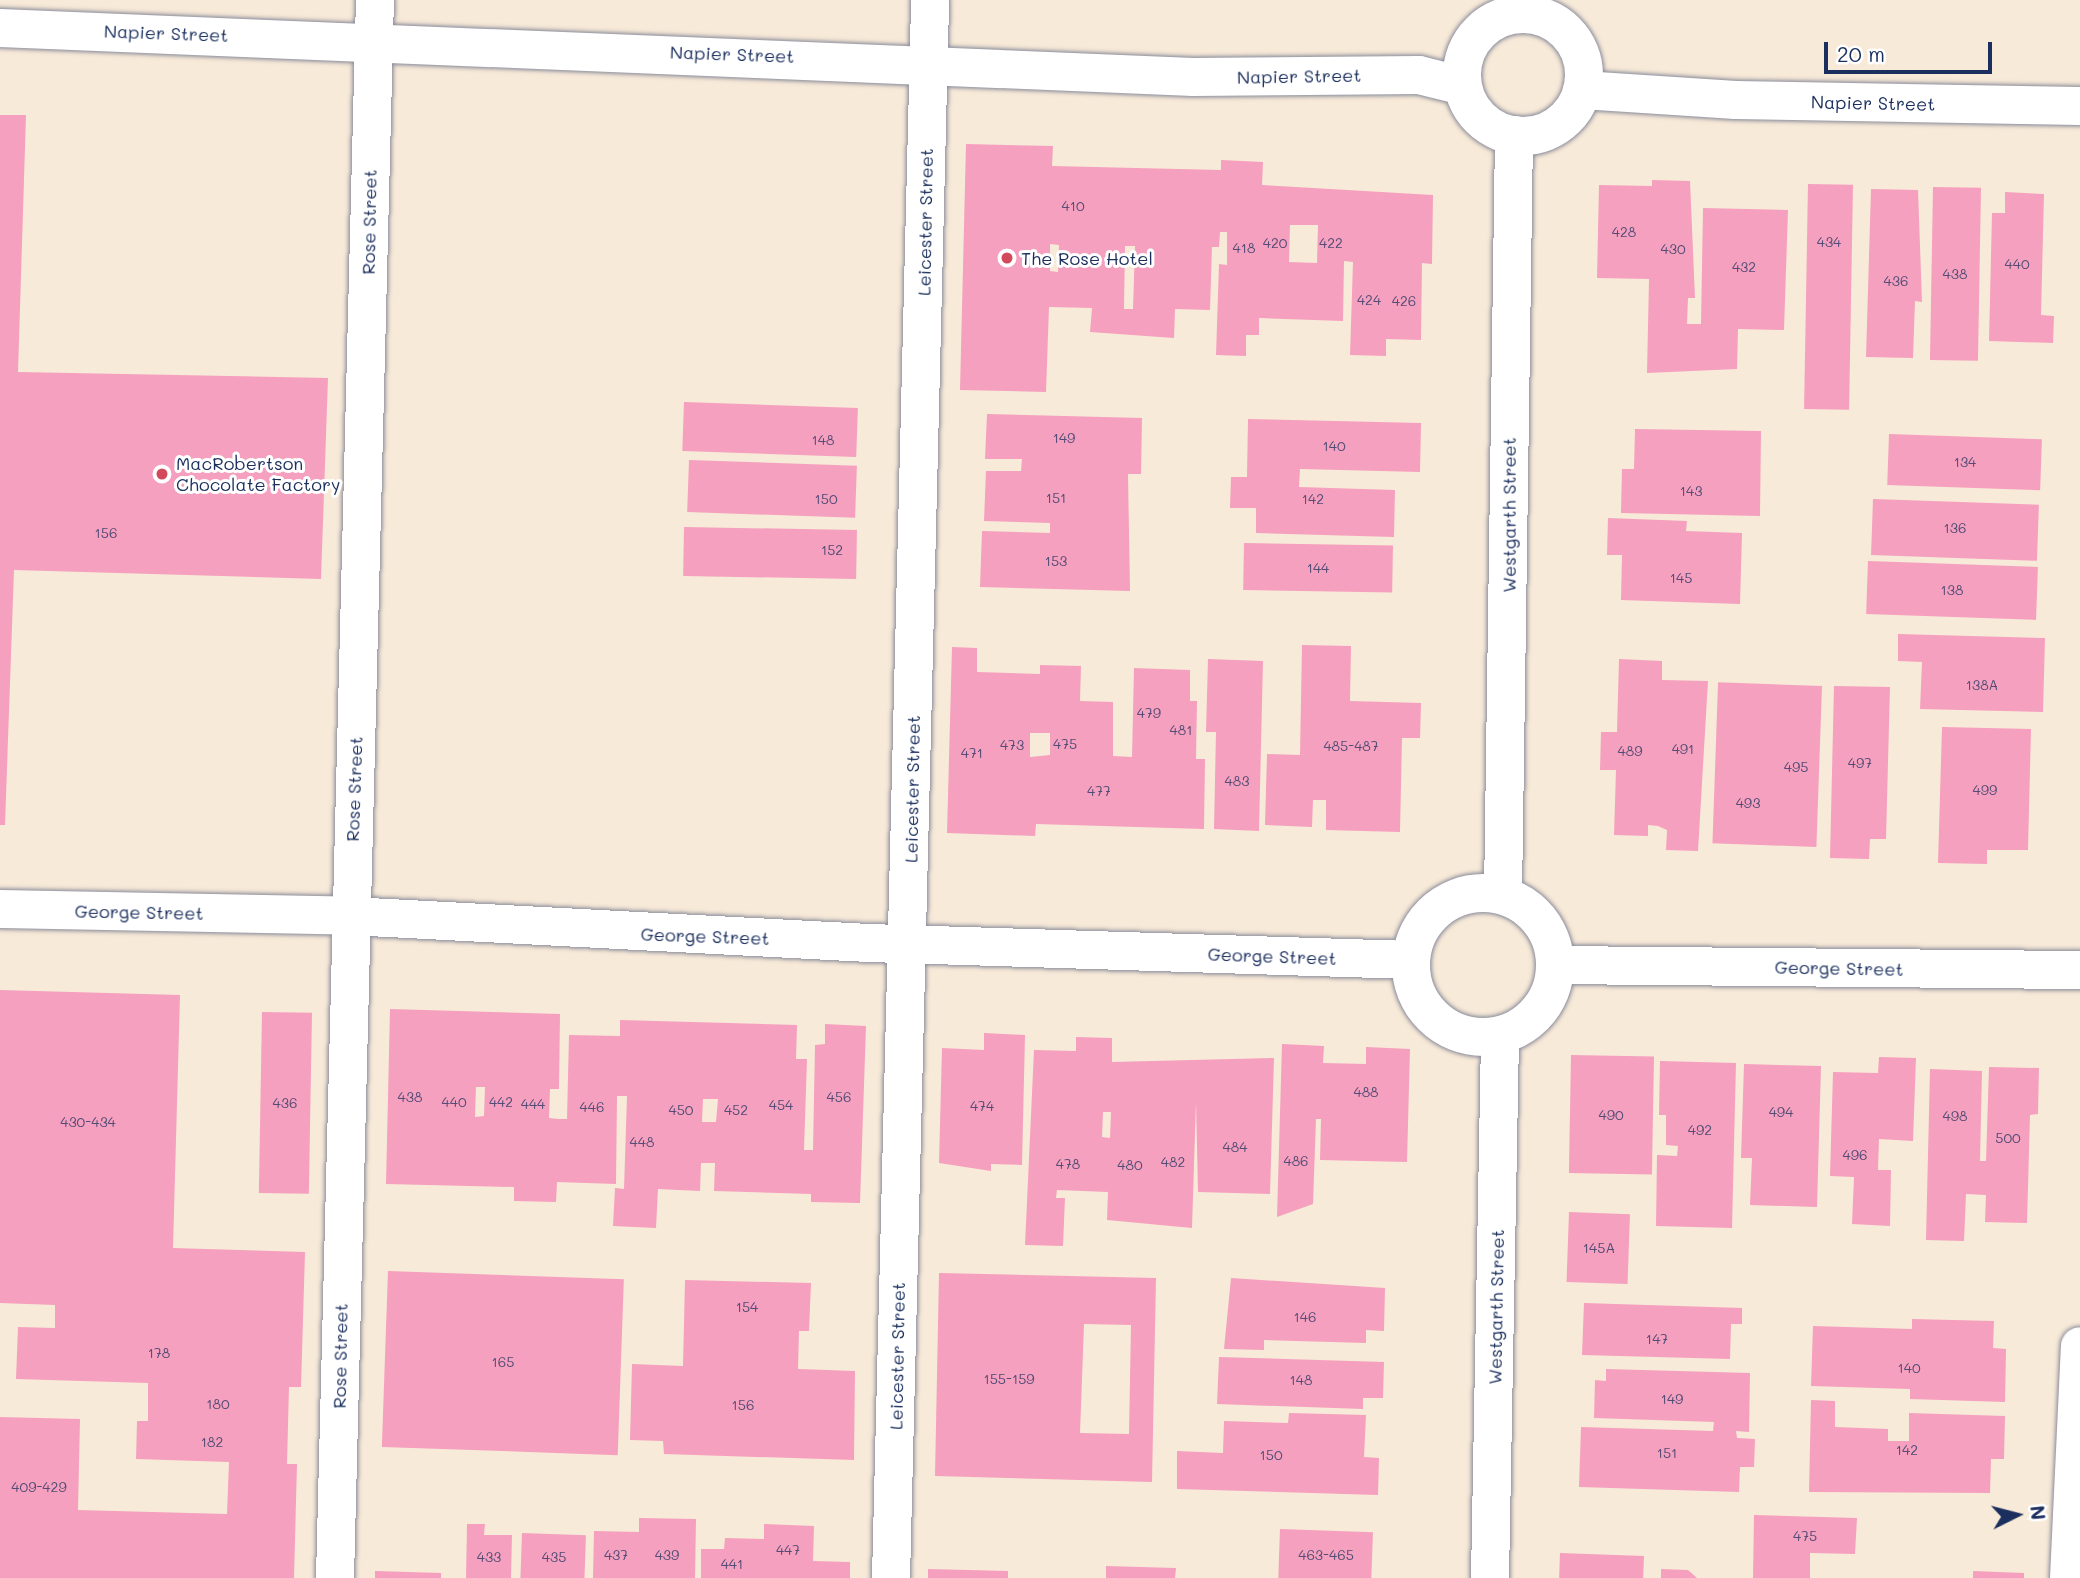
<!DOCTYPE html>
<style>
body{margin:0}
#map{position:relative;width:2080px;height:1578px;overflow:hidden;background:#f8ead8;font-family:Mali,sans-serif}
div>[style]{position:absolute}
.building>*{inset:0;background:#f5a0be;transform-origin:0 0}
.roads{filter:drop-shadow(0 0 2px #8a8c9b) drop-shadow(0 0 2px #8a8c9b)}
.street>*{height:38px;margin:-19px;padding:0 19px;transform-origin:19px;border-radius:19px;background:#fff}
.street>.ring{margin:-19px;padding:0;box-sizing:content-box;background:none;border:38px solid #fff;border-radius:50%}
.dots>*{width:19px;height:19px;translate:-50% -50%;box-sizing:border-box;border:4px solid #fff;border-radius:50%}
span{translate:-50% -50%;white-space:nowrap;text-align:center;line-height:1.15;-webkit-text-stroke:6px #fff;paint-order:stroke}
.number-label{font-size:14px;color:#524b76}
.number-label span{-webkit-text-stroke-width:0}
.street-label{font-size:18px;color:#1b2f5e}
.poi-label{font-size:18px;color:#1b2f5e}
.left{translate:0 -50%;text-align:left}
.north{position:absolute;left:1982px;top:1480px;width:70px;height:70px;-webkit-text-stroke:5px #fff;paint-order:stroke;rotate:84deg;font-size:19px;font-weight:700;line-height:28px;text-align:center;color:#1b2f5e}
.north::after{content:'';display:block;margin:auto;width:24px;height:32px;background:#1b2f5e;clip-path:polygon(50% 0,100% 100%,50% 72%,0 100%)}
.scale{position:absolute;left:1824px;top:42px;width:168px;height:32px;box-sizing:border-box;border:4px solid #1b2f5e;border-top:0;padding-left:9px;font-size:21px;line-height:24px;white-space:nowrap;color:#1b2f5e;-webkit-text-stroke:5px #fff;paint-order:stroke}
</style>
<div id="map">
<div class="building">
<i style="clip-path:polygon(0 115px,26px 115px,18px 372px,328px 378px,321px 579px,14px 570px,5px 825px,0 825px)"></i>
<i style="clip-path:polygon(evenodd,966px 144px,1053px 146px,1052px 166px,1221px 170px,1221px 160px,1263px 162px,1262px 185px,1433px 195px,1432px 264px,1422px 263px,1421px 340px,1386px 339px,1386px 356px,1350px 355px,1353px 262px,1344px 261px,1343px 321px,1259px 318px,1259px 335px,1246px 335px,1246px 356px,1216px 355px,1219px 264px,1227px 265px,1227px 232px,1220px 232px,1219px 247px,1212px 247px,1210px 310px,1175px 309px,1174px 338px,1090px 332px,1092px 308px,1049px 307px,1046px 392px,960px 390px,966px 144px,1290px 225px,1318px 225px,1317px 263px,1289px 262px,1290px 225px,966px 144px,1050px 244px,1059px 245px,1058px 272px,1050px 271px,1050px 244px,966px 144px,1125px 246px,1135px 246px,1133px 309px,1124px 309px,1125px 246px)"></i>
<i style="clip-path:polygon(1652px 180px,1690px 181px,1695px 298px,1688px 298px,1687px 324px,1701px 324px,1703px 208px,1788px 210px,1784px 330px,1738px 329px,1737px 369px,1647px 373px,1649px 279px,1597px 278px,1599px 185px,1652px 186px)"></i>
<i style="left:1808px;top:184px;width:45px;height:225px;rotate:1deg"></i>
<i style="left:1933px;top:187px;width:48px;height:173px;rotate:1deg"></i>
<i style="clip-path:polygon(1871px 189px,1918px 190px,1922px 302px,1915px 301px,1913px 358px,1866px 357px)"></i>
<i style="clip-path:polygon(2005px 192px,2044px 194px,2041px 315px,2054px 316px,2053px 343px,1989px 341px,1992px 213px,2005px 213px)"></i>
<i style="left:684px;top:402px;width:174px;height:49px;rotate:2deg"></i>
<i style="clip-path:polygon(987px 414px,1142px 418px,1141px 474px,1128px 474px,1130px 591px,980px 587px,982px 531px,1050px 533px,1050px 523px,984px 521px,986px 471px,1021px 471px,1022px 459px,985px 459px)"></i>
<i style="clip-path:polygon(1248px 419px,1421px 423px,1420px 472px,1300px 469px,1299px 487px,1395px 490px,1394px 537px,1256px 533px,1256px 508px,1230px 508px,1231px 477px,1247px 477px)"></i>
<i style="clip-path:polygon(1635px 429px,1761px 431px,1760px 516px,1621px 513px,1622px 469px,1634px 469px)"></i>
<i style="left:1889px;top:434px;width:153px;height:51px;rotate:2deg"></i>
<i style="left:689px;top:460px;width:168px;height:52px;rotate:2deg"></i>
<i style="left:1873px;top:499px;width:166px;height:56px;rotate:2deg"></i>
<i style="clip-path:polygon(1608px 518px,1687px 521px,1686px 531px,1742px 533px,1740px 604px,1621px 600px,1622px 555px,1607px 555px)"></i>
<i style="left:684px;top:527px;width:173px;height:49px;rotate:1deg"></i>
<i style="left:1244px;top:543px;width:149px;height:47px;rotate:1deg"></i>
<i style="left:1868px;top:561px;width:170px;height:53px;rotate:2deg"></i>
<i style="clip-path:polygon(1898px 634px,2045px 638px,2043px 712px,1920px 709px,1922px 662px,1898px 661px)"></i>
<i style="clip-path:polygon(1302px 645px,1351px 646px,1350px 701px,1421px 703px,1420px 738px,1402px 738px,1400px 832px,1326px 830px,1326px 800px,1313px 800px,1312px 827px,1265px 825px,1267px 754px,1300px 755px)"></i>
<i style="clip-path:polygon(evenodd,952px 647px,977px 648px,977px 672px,1040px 674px,1040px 665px,1081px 666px,1080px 701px,1113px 702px,1113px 756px,1132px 757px,1134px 668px,1190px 670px,1190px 701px,1197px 701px,1196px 759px,1205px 759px,1204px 829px,1036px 824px,1035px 836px,947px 833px,952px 647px,1030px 733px,1050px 733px,1050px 755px,1030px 757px,1030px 733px)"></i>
<i style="clip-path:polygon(1208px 659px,1263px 661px,1259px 831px,1214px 829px,1216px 732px,1206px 732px)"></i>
<i style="clip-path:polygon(1619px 659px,1662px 661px,1662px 680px,1708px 681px,1698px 851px,1666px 850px,1667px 830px,1658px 826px,1648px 825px,1648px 836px,1614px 835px,1616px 770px,1600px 770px,1601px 732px,1617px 732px)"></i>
<i style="left:1822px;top:686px;width:161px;height:104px;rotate:92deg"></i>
<i style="clip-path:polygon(1834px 686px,1890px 687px,1886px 839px,1870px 839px,1869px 859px,1830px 858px)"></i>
<i style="clip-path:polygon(1942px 727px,2031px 729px,2028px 850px,1987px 850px,1987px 864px,1938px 863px)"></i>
<i style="clip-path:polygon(0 990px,180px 995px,173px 1248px,305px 1252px,301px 1387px,289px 1387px,287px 1464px,297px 1464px,294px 1578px,0 1578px,0 1417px,80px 1419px,78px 1510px,227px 1514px,229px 1462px,136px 1459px,137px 1421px,148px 1421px,148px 1383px,16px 1379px,18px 1327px,55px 1328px,55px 1305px,0 1303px)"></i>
<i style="clip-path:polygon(evenodd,390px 1009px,560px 1014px,559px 1089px,550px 1089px,549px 1118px,558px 1119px,567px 1119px,569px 1035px,620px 1036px,620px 1020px,797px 1025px,796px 1059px,807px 1059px,804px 1150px,813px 1150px,815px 1045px,825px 1044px,825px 1024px,866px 1026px,860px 1203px,811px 1202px,811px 1194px,714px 1191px,715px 1163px,701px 1163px,700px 1191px,658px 1189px,656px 1228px,613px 1226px,615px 1188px,624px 1189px,627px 1096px,617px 1096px,616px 1184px,557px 1182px,556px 1202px,514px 1201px,514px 1187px,386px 1184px,390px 1009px,476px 1087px,485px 1087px,484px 1116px,475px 1117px,476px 1087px,390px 1009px,703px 1099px,718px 1099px,716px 1122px,702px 1122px,703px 1099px)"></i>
<i style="left:262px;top:1012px;width:50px;height:181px;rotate:1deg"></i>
<i style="clip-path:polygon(984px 1033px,1025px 1035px,1022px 1165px,991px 1164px,991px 1171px,939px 1163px,942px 1048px,984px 1050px)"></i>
<i style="clip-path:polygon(evenodd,1076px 1037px,1112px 1038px,1112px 1062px,1274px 1058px,1270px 1194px,1198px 1192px,1196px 1102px,1192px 1228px,1107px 1220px,1108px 1192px,1057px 1190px,1056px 1198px,1065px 1198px,1063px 1246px,1025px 1245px,1034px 1050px,1076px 1051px,1076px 1037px,1103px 1112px,1111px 1112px,1110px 1138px,1102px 1137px,1103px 1112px)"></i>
<i style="clip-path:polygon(1282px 1044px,1324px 1046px,1323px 1063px,1366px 1064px,1366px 1047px,1410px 1049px,1407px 1162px,1320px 1160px,1321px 1119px,1316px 1119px,1313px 1204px,1277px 1217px)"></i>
<i style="left:1571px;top:1055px;width:83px;height:118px;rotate:1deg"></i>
<i style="clip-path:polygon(1879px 1057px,1916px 1058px,1913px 1141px,1879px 1139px,1878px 1170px,1891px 1170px,1890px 1226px,1852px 1224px,1854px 1177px,1830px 1176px,1833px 1072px,1878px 1073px)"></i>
<i style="clip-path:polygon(1660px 1061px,1736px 1063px,1732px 1228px,1656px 1226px,1657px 1155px,1677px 1156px,1678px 1146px,1666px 1145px,1666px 1115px,1659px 1115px)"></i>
<i style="clip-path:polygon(1744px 1064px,1821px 1066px,1817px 1207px,1750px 1205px,1752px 1158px,1741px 1158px)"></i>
<i style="clip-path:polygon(1989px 1067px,2039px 1068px,2038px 1114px,2030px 1115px,2027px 1223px,1985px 1222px,1986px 1195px,1966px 1194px,1964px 1241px,1926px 1240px,1930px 1069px,1982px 1071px,1980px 1161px,1986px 1161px)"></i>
<i style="left:1569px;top:1212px;width:61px;height:70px;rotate:2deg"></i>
<i style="left:388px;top:1271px;width:236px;height:176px;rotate:2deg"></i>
<i style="clip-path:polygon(evenodd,939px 1273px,1156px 1278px,1152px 1482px,935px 1476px,939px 1273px,1084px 1324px,1131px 1325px,1129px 1434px,1080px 1433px,1084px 1324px)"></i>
<i style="clip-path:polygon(1231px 1278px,1385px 1288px,1384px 1331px,1366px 1330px,1366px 1343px,1264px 1340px,1264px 1350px,1224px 1349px)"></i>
<i style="clip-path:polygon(685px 1280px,811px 1283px,809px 1331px,799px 1331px,798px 1369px,855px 1371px,854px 1460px,664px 1454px,663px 1441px,630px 1440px,632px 1364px,683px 1366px)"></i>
<i style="clip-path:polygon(1584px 1303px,1742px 1308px,1742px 1324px,1731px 1324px,1730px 1359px,1582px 1355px)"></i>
<i style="clip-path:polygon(1912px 1319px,1994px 1321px,1993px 1348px,2006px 1349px,2005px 1402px,1910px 1399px,1910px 1389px,1811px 1386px,1813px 1326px,1912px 1329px)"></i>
<i style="clip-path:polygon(1219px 1357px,1384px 1362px,1383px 1398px,1363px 1398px,1363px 1409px,1217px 1404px)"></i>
<i style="clip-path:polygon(1606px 1369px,1750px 1373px,1749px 1432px,1736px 1431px,1737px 1438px,1755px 1439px,1754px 1467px,1740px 1467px,1739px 1492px,1579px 1487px,1581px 1427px,1713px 1431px,1714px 1422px,1594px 1418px,1595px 1380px,1606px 1381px)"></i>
<i style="clip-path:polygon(1811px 1400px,1835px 1401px,1835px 1427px,1888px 1429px,1888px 1441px,1909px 1441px,1909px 1413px,2005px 1416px,2004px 1459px,1991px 1459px,1990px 1493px,1809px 1492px)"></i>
<i style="clip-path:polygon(1289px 1413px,1366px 1415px,1364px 1457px,1379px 1458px,1378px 1495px,1177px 1489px,1177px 1451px,1223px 1453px,1224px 1421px,1288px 1423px)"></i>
<i style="clip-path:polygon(1754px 1515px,1857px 1518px,1855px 1554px,1810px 1553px,1810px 1578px,1753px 1578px)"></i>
<i style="clip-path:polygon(639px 1518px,696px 1519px,695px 1578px,593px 1578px,594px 1531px,639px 1532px)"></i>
<i style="clip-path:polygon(467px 1524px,485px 1524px,484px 1535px,512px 1535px,511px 1578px,466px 1578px)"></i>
<i style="clip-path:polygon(764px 1524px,814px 1526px,813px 1561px,850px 1562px,850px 1578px,701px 1578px,701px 1549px,724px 1549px,725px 1538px,764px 1539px)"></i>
<i style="left:1280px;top:1529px;width:93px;height:49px;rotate:2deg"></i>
<i style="left:522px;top:1533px;width:64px;height:45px;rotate:2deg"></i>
<i style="left:1560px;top:1553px;width:84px;height:25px;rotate:2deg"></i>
<i style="clip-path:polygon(1106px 1566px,1176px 1568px,1175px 1578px,1106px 1578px)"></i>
<i style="clip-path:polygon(928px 1569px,1008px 1571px,1008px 1578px,928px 1578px)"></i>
<i style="clip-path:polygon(1661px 1569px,1688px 1570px,1697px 1578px,1661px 1578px)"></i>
<i style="clip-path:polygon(375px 1571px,441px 1573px,441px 1578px,375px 1578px)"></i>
<i style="clip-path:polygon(1973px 1571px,2024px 1573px,2024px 1578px,1973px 1578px)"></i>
</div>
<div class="roads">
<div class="street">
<i class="ring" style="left:1462px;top:14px;width:84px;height:84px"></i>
<i style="left:0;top:28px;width:1194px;rotate:2.35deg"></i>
<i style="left:1193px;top:77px;width:226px;rotate:-0.5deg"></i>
<i style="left:1419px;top:75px;width:45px;rotate:14deg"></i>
<i style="left:1582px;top:90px;width:154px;rotate:3.7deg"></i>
<i style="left:1736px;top:100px;width:344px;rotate:1deg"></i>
<i class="ring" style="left:1411px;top:893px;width:106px;height:106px"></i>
<i style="left:1503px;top:895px;width:760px;rotate:-89.17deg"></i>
<i style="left:0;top:909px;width:350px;rotate:1.1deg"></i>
<i style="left:350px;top:916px;width:520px;rotate:2.98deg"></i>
<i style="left:869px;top:943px;width:541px;rotate:1.8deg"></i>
<i style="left:1555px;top:965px;width:525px;rotate:0.55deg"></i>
<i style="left:335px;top:1578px;width:1579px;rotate:-88.55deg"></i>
<i style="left:891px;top:1578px;width:1578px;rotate:-88.58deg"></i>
<i style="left:1490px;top:1578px;width:542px;rotate:-88.94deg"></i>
<i style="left:2069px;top:1578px;width:232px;rotate:-87.3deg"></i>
</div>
</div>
<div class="dots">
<i style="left:1007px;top:258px;background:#d1495b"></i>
<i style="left:162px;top:474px;background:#d1495b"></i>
</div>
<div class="number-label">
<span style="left:1073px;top:206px">410</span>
<span style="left:1624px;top:232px">428</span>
<span style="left:1829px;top:242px">434</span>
<span style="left:1275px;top:243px">420</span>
<span style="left:1331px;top:243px">422</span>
<span style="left:1244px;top:248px">418</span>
<span style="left:1673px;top:249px">430</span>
<span style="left:2017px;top:264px">440</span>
<span style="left:1744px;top:267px">432</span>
<span style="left:1955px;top:274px">438</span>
<span style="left:1896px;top:281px">436</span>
<span style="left:1369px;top:300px">424</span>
<span style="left:1404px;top:301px">426</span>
<span style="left:1064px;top:438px">149</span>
<span style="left:823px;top:440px">148</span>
<span style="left:1334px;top:446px">140</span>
<span style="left:1965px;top:462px">134</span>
<span style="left:1691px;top:491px">143</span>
<span style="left:1056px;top:498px">151</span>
<span style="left:826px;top:499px">150</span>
<span style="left:1313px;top:499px">142</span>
<span style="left:1955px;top:528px">136</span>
<span style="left:106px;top:533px">156</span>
<span style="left:832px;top:550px">152</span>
<span style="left:1056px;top:561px">153</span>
<span style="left:1318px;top:568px">144</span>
<span style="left:1681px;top:578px">145</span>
<span style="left:1952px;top:590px">138</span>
<span style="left:1982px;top:685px">138A</span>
<span style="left:1149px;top:713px">479</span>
<span style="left:1181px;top:730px">481</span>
<span style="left:1065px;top:744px">475</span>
<span style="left:1012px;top:745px">473</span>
<span style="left:1351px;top:746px">485-487</span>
<span style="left:1683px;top:749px">491</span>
<span style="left:1630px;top:751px">489</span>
<span style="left:972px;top:753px">471</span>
<span style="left:1860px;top:763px">497</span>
<span style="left:1796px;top:767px">495</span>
<span style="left:1237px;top:781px">483</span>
<span style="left:1985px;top:790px">499</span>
<span style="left:1099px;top:791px">477</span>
<span style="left:1748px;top:803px">493</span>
<span style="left:1366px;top:1092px">488</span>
<span style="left:410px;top:1097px">438</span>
<span style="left:839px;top:1097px">456</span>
<span style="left:454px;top:1102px">440</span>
<span style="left:501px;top:1102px">442</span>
<span style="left:285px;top:1103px">436</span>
<span style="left:533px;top:1104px">444</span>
<span style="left:781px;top:1105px">454</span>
<span style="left:982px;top:1106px">474</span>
<span style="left:592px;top:1107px">446</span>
<span style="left:681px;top:1110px">450</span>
<span style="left:736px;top:1110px">452</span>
<span style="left:1781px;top:1112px">494</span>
<span style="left:1611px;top:1115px">490</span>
<span style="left:1955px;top:1116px">498</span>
<span style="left:88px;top:1122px">430-434</span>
<span style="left:1700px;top:1130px">492</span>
<span style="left:2008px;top:1138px">500</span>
<span style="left:642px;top:1142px">448</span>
<span style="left:1235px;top:1147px">484</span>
<span style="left:1855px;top:1155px">496</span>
<span style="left:1296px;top:1161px">486</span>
<span style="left:1173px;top:1162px">482</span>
<span style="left:1068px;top:1164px">478</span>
<span style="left:1130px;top:1165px">480</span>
<span style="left:1599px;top:1248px">145A</span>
<span style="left:747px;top:1307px">154</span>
<span style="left:1305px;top:1317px">146</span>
<span style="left:1657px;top:1339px">147</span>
<span style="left:159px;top:1353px">178</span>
<span style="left:503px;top:1362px">165</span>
<span style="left:1909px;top:1368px">140</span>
<span style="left:1009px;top:1379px">155-159</span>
<span style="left:1301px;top:1380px">148</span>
<span style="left:1672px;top:1399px">149</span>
<span style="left:218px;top:1404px">180</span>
<span style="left:743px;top:1405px">156</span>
<span style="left:212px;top:1442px">182</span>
<span style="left:1907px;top:1450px">142</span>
<span style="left:1667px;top:1453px">151</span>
<span style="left:1271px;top:1455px">150</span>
<span style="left:39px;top:1487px">409-429</span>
<span style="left:1805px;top:1536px">475</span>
<span style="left:788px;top:1550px">447</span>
<span style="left:616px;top:1555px">437</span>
<span style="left:667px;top:1555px">439</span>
<span style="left:1326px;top:1555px">463-465</span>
<span style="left:489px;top:1557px">433</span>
<span style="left:554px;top:1557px">435</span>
<span style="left:732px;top:1564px">441</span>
</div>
<div class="street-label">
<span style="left:166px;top:33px;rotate:2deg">Napier Street</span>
<span style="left:732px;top:54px;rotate:2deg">Napier Street</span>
<span style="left:1299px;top:76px;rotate:-1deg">Napier Street</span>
<span style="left:1873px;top:103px;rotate:1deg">Napier Street</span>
<span style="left:369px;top:222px;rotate:-89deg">Rose Street</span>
<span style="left:925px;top:222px;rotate:-89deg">Leicester Street</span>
<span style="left:1509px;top:515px;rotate:-90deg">Westgarth Street</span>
<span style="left:354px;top:789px;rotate:-88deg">Rose Street</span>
<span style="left:912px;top:789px;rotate:-89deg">Leicester Street</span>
<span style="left:139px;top:912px;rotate:1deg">George Street</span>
<span style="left:705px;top:936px;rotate:2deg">George Street</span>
<span style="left:1272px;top:956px;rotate:2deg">George Street</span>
<span style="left:1839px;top:968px;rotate:1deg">George Street</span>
<span style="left:1496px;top:1307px;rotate:-89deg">Westgarth Street</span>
<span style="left:340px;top:1356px;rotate:-89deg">Rose Street</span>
<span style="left:897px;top:1356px;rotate:-89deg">Leicester Street</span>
</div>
<div class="poi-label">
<span class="left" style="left:1021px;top:258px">The Rose Hotel</span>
<span class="left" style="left:176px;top:474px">MacRobertson<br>Chocolate Factory</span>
</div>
<div class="north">N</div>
<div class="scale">20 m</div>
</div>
